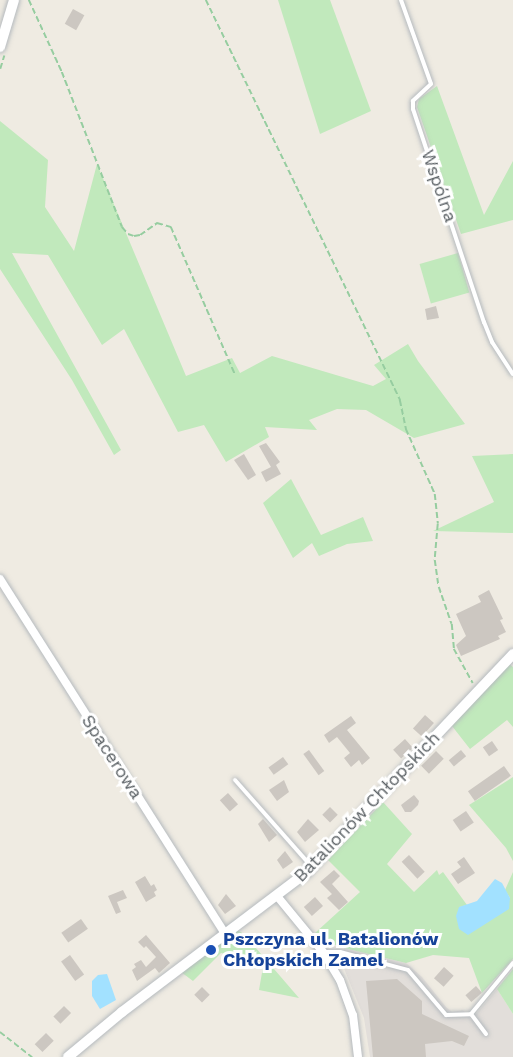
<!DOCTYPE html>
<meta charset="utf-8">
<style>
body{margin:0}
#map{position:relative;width:513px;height:1057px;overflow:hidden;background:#efebe2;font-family:"Work Sans",sans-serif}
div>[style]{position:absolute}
.industrial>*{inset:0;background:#e2deda}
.green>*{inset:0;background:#c1e9bc;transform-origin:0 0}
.water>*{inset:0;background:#a2e1ff}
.building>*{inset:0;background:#ccc7c1;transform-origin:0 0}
.path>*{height:1.5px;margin-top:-0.75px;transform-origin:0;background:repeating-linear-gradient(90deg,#96cda0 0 6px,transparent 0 9px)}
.roads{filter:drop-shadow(0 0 2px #b5babe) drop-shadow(0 0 2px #b5babe)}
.lane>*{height:4px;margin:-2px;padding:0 2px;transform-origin:2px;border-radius:2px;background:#fff}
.street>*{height:8px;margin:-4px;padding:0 4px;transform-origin:4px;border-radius:4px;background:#fff}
.secondary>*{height:10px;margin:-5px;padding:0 5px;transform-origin:5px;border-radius:5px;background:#fff}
.dots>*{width:16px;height:16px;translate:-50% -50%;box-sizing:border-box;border:3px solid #fff;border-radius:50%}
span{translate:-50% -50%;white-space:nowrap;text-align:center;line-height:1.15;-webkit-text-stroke:6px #fff;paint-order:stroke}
.street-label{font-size:18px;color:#5a6064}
.transit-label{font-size:18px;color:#164399;font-weight:700}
.left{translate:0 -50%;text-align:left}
</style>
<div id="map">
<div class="industrial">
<i style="clip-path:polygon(344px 948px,406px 963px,422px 977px,446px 1007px,452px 1012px,463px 1010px,471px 1020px,497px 989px,513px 1014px,513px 1057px,370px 1057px,364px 1018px,341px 961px)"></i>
</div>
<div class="green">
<i style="clip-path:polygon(278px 0,330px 0,371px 111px,320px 134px)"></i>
<i style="clip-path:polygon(437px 86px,484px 215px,513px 161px,513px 220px,461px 234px,417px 107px,419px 99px)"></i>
<i style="clip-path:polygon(0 121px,48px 160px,45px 207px,74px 251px,97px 164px,186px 376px,232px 358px,240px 373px,272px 356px,373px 386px,386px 379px,374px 365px,408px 344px,418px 361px,465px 424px,414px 438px,366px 410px,337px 409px,309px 420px,317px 430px,265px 427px,269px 437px,226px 462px,204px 425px,178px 432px,124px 329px,102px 345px,48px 255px,12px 253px,121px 450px,114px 455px,72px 380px,0 269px)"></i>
<i style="left:458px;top:253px;width:41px;height:40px;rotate:74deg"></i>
<i style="clip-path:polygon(513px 454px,513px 533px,433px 531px,494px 502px,472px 456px)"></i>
<i style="clip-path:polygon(291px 479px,321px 535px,363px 517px,373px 541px,347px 544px,319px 556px,312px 543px,293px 558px,263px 503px)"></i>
<i style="clip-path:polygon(509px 664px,513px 667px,513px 727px,507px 720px,470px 749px,452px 726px)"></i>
<i style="clip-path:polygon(513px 777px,513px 861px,506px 848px,469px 805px)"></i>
<i style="clip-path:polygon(383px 802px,412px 834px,387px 864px,414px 892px,437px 870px,439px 875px,443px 872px,467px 905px,459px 907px,510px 898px,505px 890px,513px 872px,513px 959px,482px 993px,469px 958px,433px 955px,406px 963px,344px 948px,321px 940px,315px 933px,360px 892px,328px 860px)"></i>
<i style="clip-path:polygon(237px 930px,244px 934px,299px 998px,259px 990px,264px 961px,221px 953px,193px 981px,181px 972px)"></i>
<i style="clip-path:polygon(513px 969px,513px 1014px,497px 989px)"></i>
</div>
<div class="water">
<i style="clip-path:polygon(495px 879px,502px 883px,510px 898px,509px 909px,468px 935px,459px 929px,456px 916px,459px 907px,477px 901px)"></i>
<i style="clip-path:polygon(107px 974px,116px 1000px,100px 1009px,92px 996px,92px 981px,98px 975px)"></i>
</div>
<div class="building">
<i style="left:73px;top:9px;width:13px;height:17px;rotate:29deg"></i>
<i style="clip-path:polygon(436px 306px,439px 318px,427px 320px,425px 309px)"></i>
<i style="clip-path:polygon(266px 443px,280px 462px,276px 465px,281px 474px,266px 482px,261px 472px,271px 467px,259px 446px)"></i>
<i style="clip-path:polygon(244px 454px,256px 475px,248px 480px,234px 460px)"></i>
<i style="clip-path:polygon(489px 590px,503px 619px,500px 620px,506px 632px,498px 636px,500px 639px,461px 656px,456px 645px,466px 636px,456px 614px,481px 602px,478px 596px)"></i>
<i style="left:425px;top:715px;width:12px;height:18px;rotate:42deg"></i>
<i style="clip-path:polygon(351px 716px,356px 723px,347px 730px,370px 758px,362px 765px,359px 760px,351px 767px,344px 758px,350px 753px,337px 737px,329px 743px,324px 735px)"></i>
<i style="left:405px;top:739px;width:12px;height:16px;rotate:48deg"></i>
<i style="left:492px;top:741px;width:11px;height:11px;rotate:56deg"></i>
<i style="left:309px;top:750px;width:26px;height:7px;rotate:54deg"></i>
<i style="left:461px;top:750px;width:8px;height:16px;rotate:50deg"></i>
<i style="left:436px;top:751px;width:11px;height:21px;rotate:45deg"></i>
<i style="left:283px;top:757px;width:9px;height:18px;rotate:54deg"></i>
<i style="left:504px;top:766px;width:12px;height:44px;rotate:55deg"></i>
<i style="clip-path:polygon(284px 780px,289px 792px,277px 801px,269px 790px)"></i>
<i style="left:228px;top:793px;width:15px;height:11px;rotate:48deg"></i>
<i style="clip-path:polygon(414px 795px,419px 801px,418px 805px,411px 812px,405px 812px,401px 805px)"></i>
<i style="left:330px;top:807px;width:11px;height:11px;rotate:45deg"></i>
<i style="left:466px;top:811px;width:14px;height:16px;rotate:56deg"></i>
<i style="clip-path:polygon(263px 819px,277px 835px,269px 842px,258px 824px)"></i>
<i style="clip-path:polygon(308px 819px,319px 830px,305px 842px,297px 832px)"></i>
<i style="clip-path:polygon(285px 851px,293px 862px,283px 869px,277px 860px)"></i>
<i style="left:409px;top:855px;width:23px;height:10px;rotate:47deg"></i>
<i style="clip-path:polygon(464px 857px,475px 873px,458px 884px,451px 874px,461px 867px,457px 862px)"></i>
<i style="clip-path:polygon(334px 870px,340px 876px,332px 884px,348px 902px,339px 910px,327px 898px,332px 894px,320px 882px)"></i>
<i style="clip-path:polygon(145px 876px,151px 886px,154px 884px,157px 890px,154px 892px,156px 896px,146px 902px,135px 882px)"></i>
<i style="clip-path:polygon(123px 890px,127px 898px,117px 902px,121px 912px,116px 914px,108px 896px)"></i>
<i style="clip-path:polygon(226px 894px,236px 906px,225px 914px,218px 905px)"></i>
<i style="left:315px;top:897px;width:12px;height:15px;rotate:48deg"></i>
<i style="left:81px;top:919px;width:12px;height:24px;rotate:55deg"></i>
<i style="clip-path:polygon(146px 935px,170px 963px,159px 973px,155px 968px,137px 981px,132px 970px,136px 967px,134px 964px,141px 960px,146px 967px,156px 957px,146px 946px,144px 948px,138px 942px)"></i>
<i style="left:70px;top:955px;width:24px;height:11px;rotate:54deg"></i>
<i style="left:444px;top:967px;width:13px;height:15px;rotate:42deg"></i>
<i style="clip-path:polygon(397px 979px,422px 1001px,422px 1014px,469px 1036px,464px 1046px,452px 1041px,425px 1044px,426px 1057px,373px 1057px,366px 981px)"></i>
<i style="left:476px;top:986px;width:9px;height:14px;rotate:49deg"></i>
<i style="left:202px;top:987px;width:11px;height:11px;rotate:45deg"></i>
<i style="left:64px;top:1006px;width:10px;height:15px;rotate:45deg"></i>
<i style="left:46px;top:1033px;width:11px;height:16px;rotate:45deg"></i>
</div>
<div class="path">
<i style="left:29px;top:0;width:79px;rotate:65.4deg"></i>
<i style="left:62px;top:72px;width:166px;rotate:68.8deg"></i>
<i style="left:122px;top:227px;width:9px;rotate:49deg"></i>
<i style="left:128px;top:234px;width:6px;rotate:18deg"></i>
<i style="left:134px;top:236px;width:6px;rotate:-9deg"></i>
<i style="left:140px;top:235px;width:21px;rotate:-35deg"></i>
<i style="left:157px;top:223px;width:15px;rotate:16deg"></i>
<i style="left:171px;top:227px;width:160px;rotate:66.5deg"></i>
<i style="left:206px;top:0;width:445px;rotate:64.1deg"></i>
<i style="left:400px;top:400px;width:30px;rotate:78deg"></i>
<i style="left:406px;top:429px;width:71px;rotate:66deg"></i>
<i style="left:435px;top:494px;width:30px;rotate:84deg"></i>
<i style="left:438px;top:524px;width:36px;rotate:95deg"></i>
<i style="left:435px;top:560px;width:27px;rotate:82deg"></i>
<i style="left:439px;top:587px;width:39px;rotate:71deg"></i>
<i style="left:452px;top:624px;width:25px;rotate:85deg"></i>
<i style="left:454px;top:649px;width:39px;rotate:61deg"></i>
<i style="left:0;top:69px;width:14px;rotate:-73deg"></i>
<i style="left:0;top:1032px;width:41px;rotate:38deg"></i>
</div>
<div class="roads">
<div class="lane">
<i style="left:401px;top:0;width:89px;rotate:70.3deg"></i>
<i style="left:431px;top:84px;width:25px;rotate:137deg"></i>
<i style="left:413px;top:101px;width:8px;rotate:90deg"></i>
<i style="left:413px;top:109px;width:225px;rotate:71.6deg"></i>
<i style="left:484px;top:322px;width:22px;rotate:68deg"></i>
<i style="left:492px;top:342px;width:38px;rotate:57deg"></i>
<i style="left:235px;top:780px;width:116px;rotate:48.5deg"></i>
<i style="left:324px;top:952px;width:16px"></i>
<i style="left:340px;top:952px;width:70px;rotate:14.8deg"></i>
<i style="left:408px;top:970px;width:59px;rotate:49.8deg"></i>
<i style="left:446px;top:1015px;width:25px;rotate:-2deg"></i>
<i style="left:471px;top:1014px;width:25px;rotate:53deg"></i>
<i style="left:471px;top:1014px;width:66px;rotate:-50.5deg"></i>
</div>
<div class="street">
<i style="left:0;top:579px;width:420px;rotate:57.6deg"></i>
<i style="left:277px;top:896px;width:72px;rotate:50.6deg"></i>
<i style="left:323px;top:952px;width:33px;rotate:59deg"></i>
<i style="left:340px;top:980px;width:37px;rotate:70deg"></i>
<i style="left:353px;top:1015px;width:42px;rotate:83.2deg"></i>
</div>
<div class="secondary">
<i style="left:0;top:47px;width:49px;rotate:-73.4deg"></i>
<i style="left:68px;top:1057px;width:70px;rotate:-39.8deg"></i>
<i style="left:122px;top:1012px;width:232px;rotate:-37.1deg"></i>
<i style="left:307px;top:872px;width:300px;rotate:-46.6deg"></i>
</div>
</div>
<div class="dots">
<i style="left:211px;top:950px;background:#1a4fb4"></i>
</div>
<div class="street-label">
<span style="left:439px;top:186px;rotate:71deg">Wspólna</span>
<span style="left:112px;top:757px;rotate:57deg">Spacerowa</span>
<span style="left:367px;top:807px;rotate:-46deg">Batalionów Chłopskich</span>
</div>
<div class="transit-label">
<span class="left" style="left:223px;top:950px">Pszczyna ul. Batalionów<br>Chłopskich Zamel</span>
</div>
</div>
